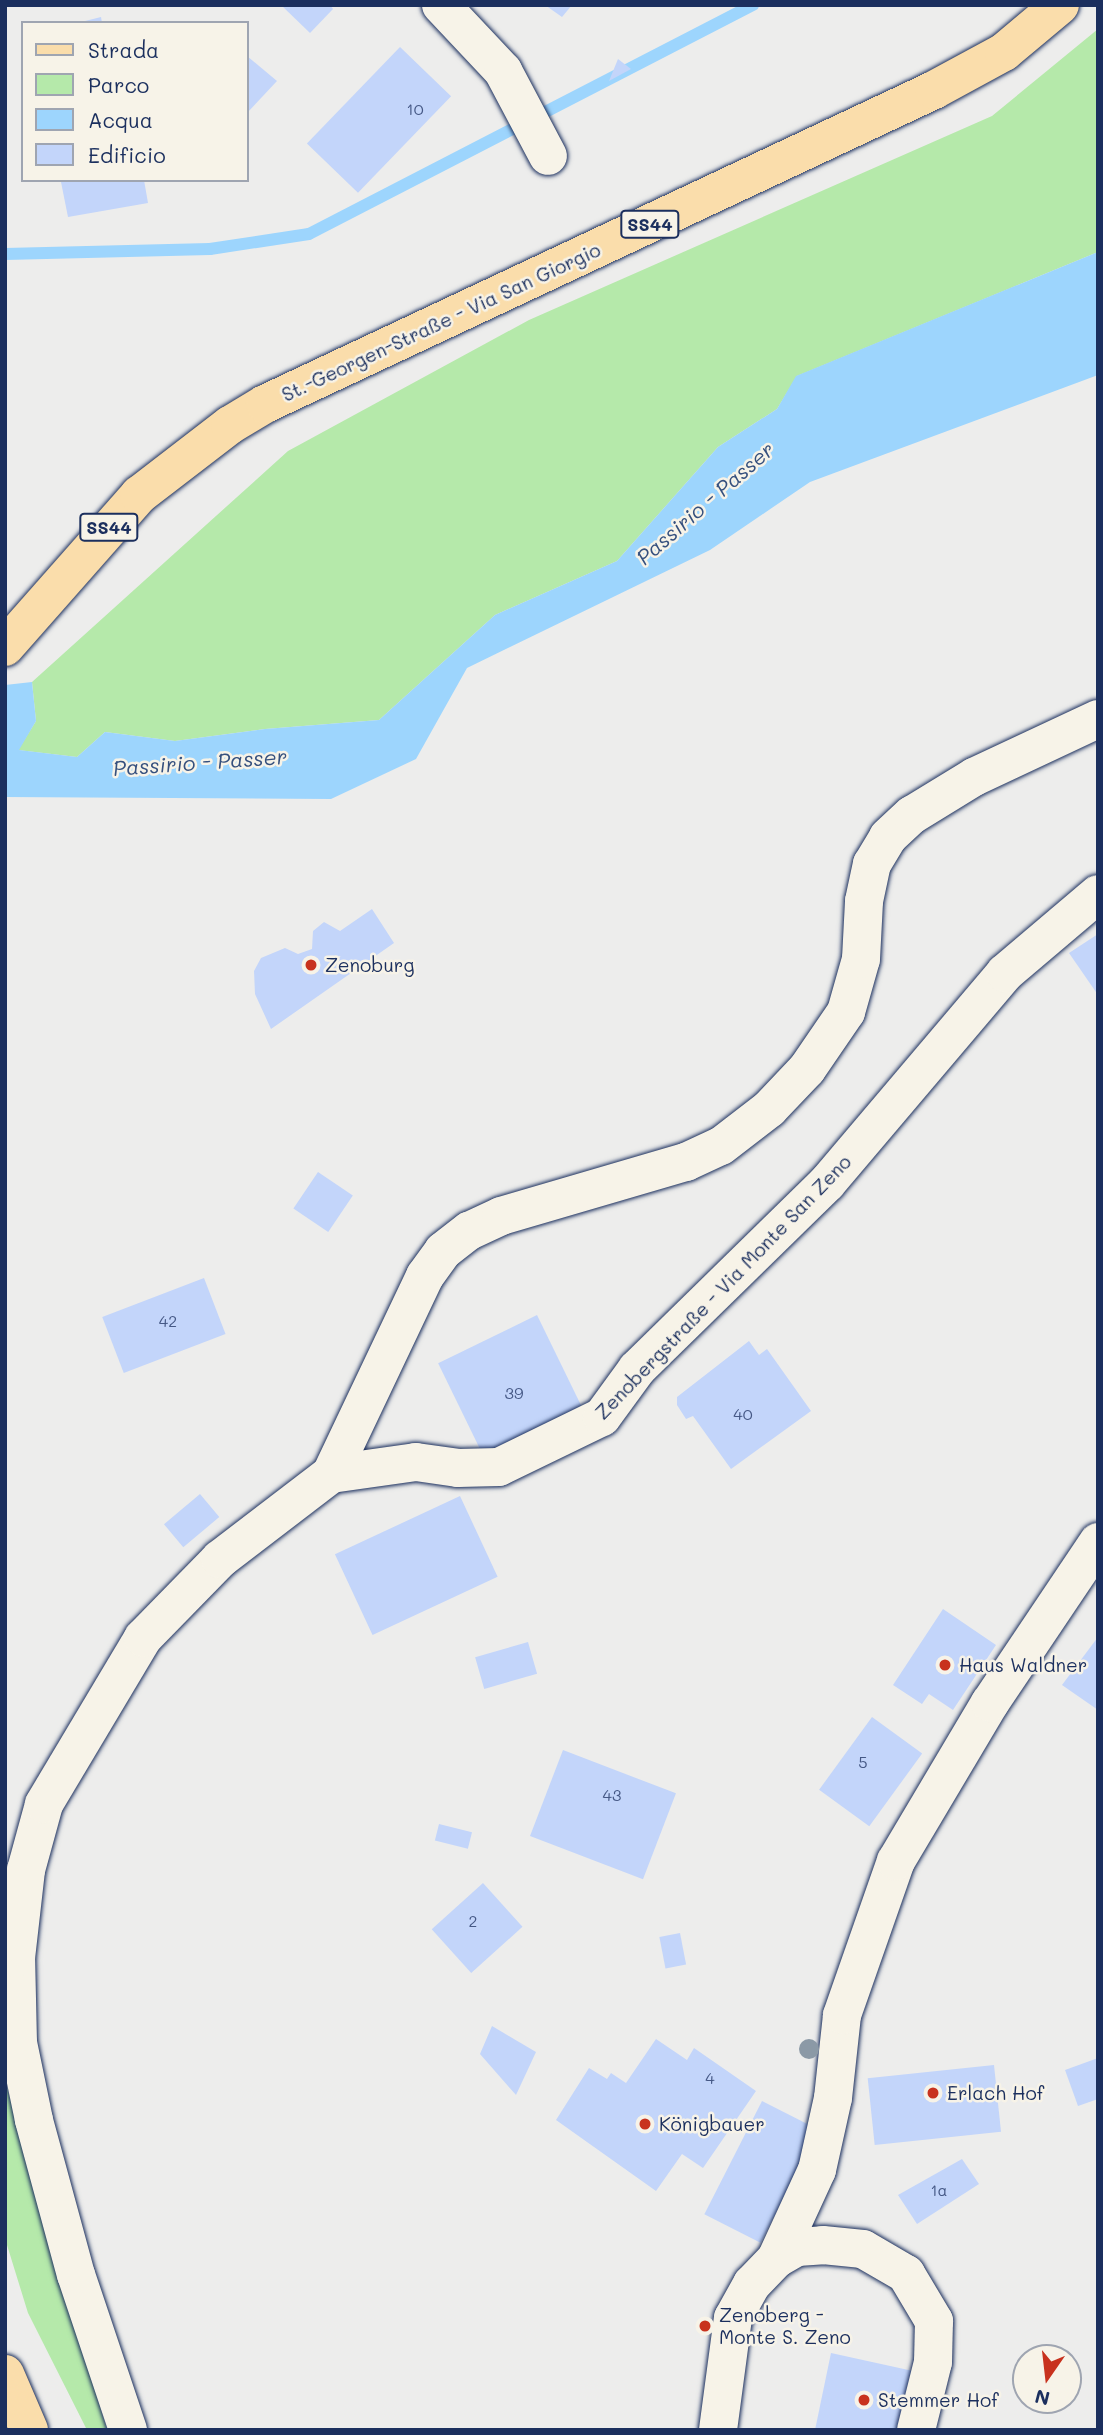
<!DOCTYPE html>
<meta charset="utf-8">
<style>
body{margin:0}
#map{position:relative;width:1103px;height:2435px;overflow:hidden;background:#ededec;font-family:Mali,sans-serif}
div>[style]{position:absolute}
.green>*{inset:0;background:#b5e9aa}
.water>*{inset:0;background:#9dd5fd}
.stream>*{height:12px;margin:-6px;padding:0 6px;transform-origin:6px;border-radius:6px;background:#9dd5fd}
.building>*{inset:0;background:#c3d5fa;transform-origin:0 0}
.roads{filter:drop-shadow(0 0 2px #1b2f5e) drop-shadow(0 0 2px #1b2f5e)}
.minor>*{height:38px;margin:-19px;padding:0 19px;transform-origin:19px;border-radius:19px;background:#f7f3e8}
.major>*{height:38px;margin:-19px;padding:0 19px;transform-origin:19px;border-radius:19px;background:#faddab}
.trees>*{width:20px;height:20px;margin:-10px;border-radius:50%;background:#8b99a6}
.dots>*{width:19px;height:19px;translate:-50% -50%;box-sizing:border-box;border:4px solid #f7f3e8;border-radius:50%}
span{translate:-50% -50%;white-space:nowrap;text-align:center;line-height:1.15;-webkit-text-stroke:5px #f7f3e8;paint-order:stroke}
.number-label{font-size:16px;color:#455885}
.number-label span{-webkit-text-stroke-width:0}
.shield-label span{padding:2px 5px;background:#f7f3e8;border:2px solid;border-radius:5px;-webkit-text-stroke-width:0}
.shield-label{font-size:18px;color:#1b2f5e;font-weight:700}
.street-label{font-size:19px;color:#1b2f5e}
.poi-label{font-size:19px;color:#1b2f5e}
.left{translate:0 -50%;text-align:left}
.water-label{font-size:21px;color:#35507e;font-style:italic}
.frame{position:absolute;inset:0;border:7px solid #1b2f5e;pointer-events:none}
.legend{position:absolute;left:21px;top:21px;width:228px;height:161px;box-sizing:border-box;background:#f7f3e8;border:2px solid #9fa5b1;margin:0;padding:9px 12px;list-style:none;font-size:21px;color:#1b2f5e}
.legend li{display:flex;align-items:center;gap:14px;height:35px}
.legend b{width:35px;border:2px solid #9fa5b1}
.north{position:absolute;left:1012px;top:2344px;width:70px;height:70px;box-sizing:border-box;background:#f7f3e8;border:2px solid #9fa5b1;border-radius:50%;rotate:194deg;font-size:19px;font-weight:700;line-height:28px;text-align:center;color:#1b2f5e}
.north::after{content:'';display:block;margin:auto;width:24px;height:32px;background:#c8321e;clip-path:polygon(50% 0,100% 100%,50% 72%,0 100%)}
</style>
<div id="map">
<div class="green">
<i style="clip-path:polygon(1098px 29px,1098px 252px,797px 376px,777px 409px,718px 447px,617px 561px,495px 615px,379px 720px,265px 729px,175px 741px,105px 732px,77px 757px,18px 750px,36px 721px,32px 682px,288px 451px,529px 320px,992px 116px)"></i>
<i style="clip-path:polygon(5px 2080px,37px 2196px,107px 2430px,87px 2430px,28px 2313px,7px 2245px)"></i>
</div>
<div class="water">
<i style="clip-path:polygon(1098px 252px,1098px 375px,810px 482px,710px 550px,467px 668px,416px 759px,331px 799px,5px 797px,5px 685px,32px 682px,36px 721px,19px 750px,77px 757px,105px 732px,175px 741px,265px 729px,379px 720px,495px 615px,617px 561px,718px 447px,777px 409px,796px 376px)"></i>
</div>
<div class="stream">
<i style="left:5px;top:254px;width:205px;rotate:-1.4deg"></i>
<i style="left:210px;top:249px;width:100px;rotate:-8.6deg"></i>
<i style="left:309px;top:234px;width:500px;rotate:-27.3deg"></i>
</div>
<div class="building">
<i style="clip-path:polygon(281px 5px,330px 5px,333px 9px,310px 33px)"></i>
<i style="clip-path:polygon(545px 5px,572px 5px,562px 17px)"></i>
<i style="clip-path:polygon(101px 17px,102px 23px,81px 23px,81px 22px)"></i>
<i style="left:400px;top:47px;width:71px;height:134px;rotate:44deg"></i>
<i style="clip-path:polygon(247px 56px,277px 81px,247px 113px)"></i>
<i style="clip-path:polygon(618px 59px,631px 69px,609px 81px)"></i>
<i style="clip-path:polygon(69px 180px,144px 180px,148px 203px,68px 217px,61px 182px)"></i>
<i style="clip-path:polygon(372px 909px,394px 943px,271px 1029px,255px 994px,254px 971px,261px 958px,285px 948px,298px 954px,312px 949px,313px 931px,324px 922px,340px 931px)"></i>
<i style="clip-path:polygon(1098px 934px,1098px 995px,1069px 953px)"></i>
<i style="left:318px;top:1172px;width:42px;height:44px;rotate:34deg"></i>
<i style="left:204px;top:1278px;width:60px;height:109px;rotate:69deg"></i>
<i style="left:537px;top:1315px;width:106px;height:110px;rotate:64deg"></i>
<i style="clip-path:polygon(749px 1341px,759px 1355px,767px 1349px,811px 1411px,731px 1469px,693px 1416px,686px 1419px,677px 1405px,677px 1397px)"></i>
<i style="left:200px;top:1494px;width:30px;height:47px;rotate:50deg"></i>
<i style="left:460px;top:1496px;width:89px;height:138px;rotate:65deg"></i>
<i style="clip-path:polygon(943px 1609px,996px 1645px,953px 1710px,929px 1694px,922px 1704px,893px 1685px)"></i>
<i style="clip-path:polygon(1098px 1637px,1098px 1710px,1062px 1685px)"></i>
<i style="left:528px;top:1642px;width:33px;height:55px;rotate:74deg"></i>
<i style="left:872px;top:1717px;width:62px;height:90px;rotate:36deg"></i>
<i style="left:563px;top:1750px;width:121px;height:92px;rotate:21deg"></i>
<i style="left:439px;top:1824px;width:34px;height:17px;rotate:14deg"></i>
<i style="left:483px;top:1883px;width:59px;height:69px;rotate:48deg"></i>
<i style="left:680px;top:1933px;width:32px;height:21px;rotate:79deg"></i>
<i style="clip-path:polygon(492px 2026px,536px 2052px,516px 2095px,480px 2054px)"></i>
<i style="clip-path:polygon(656px 2039px,687px 2060px,694px 2048px,756px 2091px,703px 2168px,682px 2154px,656px 2191px,556px 2120px,589px 2068px,607px 2079px,611px 2073px,626px 2083px)"></i>
<i style="clip-path:polygon(1098px 2058px,1098px 2099px,1078px 2106px,1065px 2070px)"></i>
<i style="left:994px;top:2065px;width:67px;height:127px;rotate:84deg"></i>
<i style="left:762px;top:2101px;width:63px;height:127px;rotate:27deg"></i>
<i style="clip-path:polygon(962px 2159px,979px 2184px,917px 2224px,898px 2195px)"></i>
<i style="clip-path:polygon(831px 2353px,913px 2371px,900px 2430px,815px 2430px)"></i>
</div>
<div class="roads">
<div class="minor">
<i style="left:441px;top:5px;width:91px;rotate:46.8deg"></i>
<i style="left:503px;top:71px;width:96px;rotate:62.1deg"></i>
<i style="left:331px;top:1474px;width:86px;rotate:-8deg"></i>
<i style="left:416px;top:1462px;width:42px;rotate:8.1deg"></i>
<i style="left:458px;top:1468px;width:41px;rotate:-1.4deg"></i>
<i style="left:499px;top:1467px;width:114px;rotate:-25.9deg"></i>
<i style="left:602px;top:1417px;width:59px;rotate:-53.9deg"></i>
<i style="left:637px;top:1369px;width:266px;rotate:-44.4deg"></i>
<i style="left:827px;top:1183px;width:275px;rotate:-49.7deg"></i>
<i style="left:1005px;top:973px;width:122px;rotate:-40.3deg"></i>
<i style="left:776px;top:2259px;width:98px;rotate:-65.3deg"></i>
<i style="left:817px;top:2170px;width:74px;rotate:-77.5deg"></i>
<i style="left:833px;top:2098px;width:83px;rotate:-83.8deg"></i>
<i style="left:842px;top:2015px;width:163px;rotate:-70.7deg"></i>
<i style="left:896px;top:1861px;width:184px;rotate:-59.3deg"></i>
<i style="left:990px;top:1703px;width:194px;rotate:-56.1deg"></i>
<i style="left:128px;top:2430px;width:163px;rotate:-108.5deg"></i>
<i style="left:76px;top:2275px;width:161px;rotate:-105.2deg"></i>
<i style="left:34px;top:2120px;width:79px;rotate:-101.7deg"></i>
<i style="left:18px;top:2043px;width:85px;rotate:-91.3deg"></i>
<i style="left:16px;top:1958px;width:89px;rotate:-83.5deg"></i>
<i style="left:26px;top:1870px;width:68px;rotate:-74.7deg"></i>
<i style="left:44px;top:1804px;width:193px;rotate:-59.2deg"></i>
<i style="left:143px;top:1638px;width:110px;rotate:-45.7deg"></i>
<i style="left:220px;top:1559px;width:140px;rotate:-37.4deg"></i>
<i style="left:331px;top:1474px;width:219px;rotate:-64.6deg"></i>
<i style="left:425px;top:1276px;width:31px;rotate:-54deg"></i>
<i style="left:443px;top:1251px;width:33px;rotate:-38deg"></i>
<i style="left:469px;top:1231px;width:35px;rotate:-25deg"></i>
<i style="left:501px;top:1216px;width:193px;rotate:-16.3deg"></i>
<i style="left:686px;top:1162px;width:38px;rotate:-25deg"></i>
<i style="left:721px;top:1146px;width:61px;rotate:-37.6deg"></i>
<i style="left:769px;top:1109px;width:55px;rotate:-46.5deg"></i>
<i style="left:807px;top:1069px;width:69px;rotate:-55.6deg"></i>
<i style="left:846px;top:1012px;width:55px;rotate:-74.2deg"></i>
<i style="left:861px;top:959px;width:58px;rotate:-87deg"></i>
<i style="left:864px;top:901px;width:38px;rotate:-78deg"></i>
<i style="left:872px;top:864px;width:31px;rotate:-59deg"></i>
<i style="left:888px;top:837px;width:33px;rotate:-43deg"></i>
<i style="left:912px;top:815px;width:73px;rotate:-31.5deg"></i>
<i style="left:974px;top:777px;width:137px;rotate:-25.1deg"></i>
<i style="left:718px;top:2430px;width:113px;rotate:-82.4deg"></i>
<i style="left:733px;top:2318px;width:39px;rotate:-61deg"></i>
<i style="left:752px;top:2284px;width:35px;rotate:-46deg"></i>
<i style="left:776px;top:2259px;width:24px;rotate:-30deg"></i>
<i style="left:797px;top:2247px;width:26px;rotate:-4deg"></i>
<i style="left:823px;top:2245px;width:40px;rotate:5.7deg"></i>
<i style="left:863px;top:2249px;width:50px;rotate:30.2deg"></i>
<i style="left:906px;top:2274px;width:55px;rotate:59.2deg"></i>
<i style="left:934px;top:2321px;width:41px;rotate:91.4deg"></i>
<i style="left:933px;top:2362px;width:70px;rotate:104deg"></i>
</div>
<div class="major">
<i style="left:5px;top:647px;width:203px;rotate:-48.6deg"></i>
<i style="left:139px;top:495px;width:115px;rotate:-37.6deg"></i>
<i style="left:230px;top:425px;width:41px;rotate:-31deg"></i>
<i style="left:265px;top:404px;width:739px;rotate:-25.14deg"></i>
<i style="left:934px;top:90px;width:80px;rotate:-28.5deg"></i>
<i style="left:1004px;top:52px;width:73px;rotate:-40deg"></i>
<i style="left:5px;top:2374px;width:61px;rotate:66.8deg"></i>
</div>
</div>
<div class="trees">
<i style="left:809px;top:2049px"></i>
</div>
<div class="dots">
<i style="left:311px;top:965px;background:#c8321e"></i>
<i style="left:945px;top:1665px;background:#c8321e"></i>
<i style="left:933px;top:2093px;background:#c8321e"></i>
<i style="left:645px;top:2124px;background:#c8321e"></i>
<i style="left:705px;top:2326px;background:#c8321e"></i>
<i style="left:864px;top:2400px;background:#c8321e"></i>
</div>
<div class="number-label">
<span style="left:415px;top:109px">10</span>
<span style="left:168px;top:1321px">42</span>
<span style="left:514px;top:1393px">39</span>
<span style="left:743px;top:1414px">40</span>
<span style="left:863px;top:1762px">5</span>
<span style="left:612px;top:1795px">43</span>
<span style="left:473px;top:1921px">2</span>
<span style="left:710px;top:2078px">4</span>
<span style="left:939px;top:2190px">1a</span>
</div>
<div class="shield-label">
<span style="left:650px;top:224px">SS44</span>
<span style="left:109px;top:527px">SS44</span>
</div>
<div class="street-label">
<span style="left:441px;top:322px;rotate:-25deg">St.-Georgen-Straße - Via San Giorgio</span>
<span style="left:723px;top:1287px;rotate:-46deg">Zenobergstraße - Via Monte San Zeno</span>
</div>
<div class="poi-label">
<span class="left" style="left:325px;top:965px">Zenoburg</span>
<span class="left" style="left:959px;top:1665px">Haus Waldner</span>
<span class="left" style="left:947px;top:2093px">Erlach Hof</span>
<span class="left" style="left:659px;top:2124px">Königbauer</span>
<span class="left" style="left:719px;top:2326px">Zenoberg -<br>Monte S. Zeno</span>
<span class="left" style="left:878px;top:2400px">Stemmer Hof</span>
</div>
<div class="water-label">
<span style="left:705px;top:503px;rotate:-41deg">Passirio - Passer</span>
<span style="left:200px;top:762px;rotate:-4deg">Passirio - Passer</span>
</div>
<div class="frame"></div>
<ul class="legend">
<li><b style="height:9px;background:#faddab"></b>Strada</li>
<li><b style="height:19px;background:#b5e9aa"></b>Parco</li>
<li><b style="height:19px;background:#9dd5fd"></b>Acqua</li>
<li><b style="height:19px;background:#c3d5fa"></b>Edificio</li>
</ul>
<div class="north">N</div>
</div>
